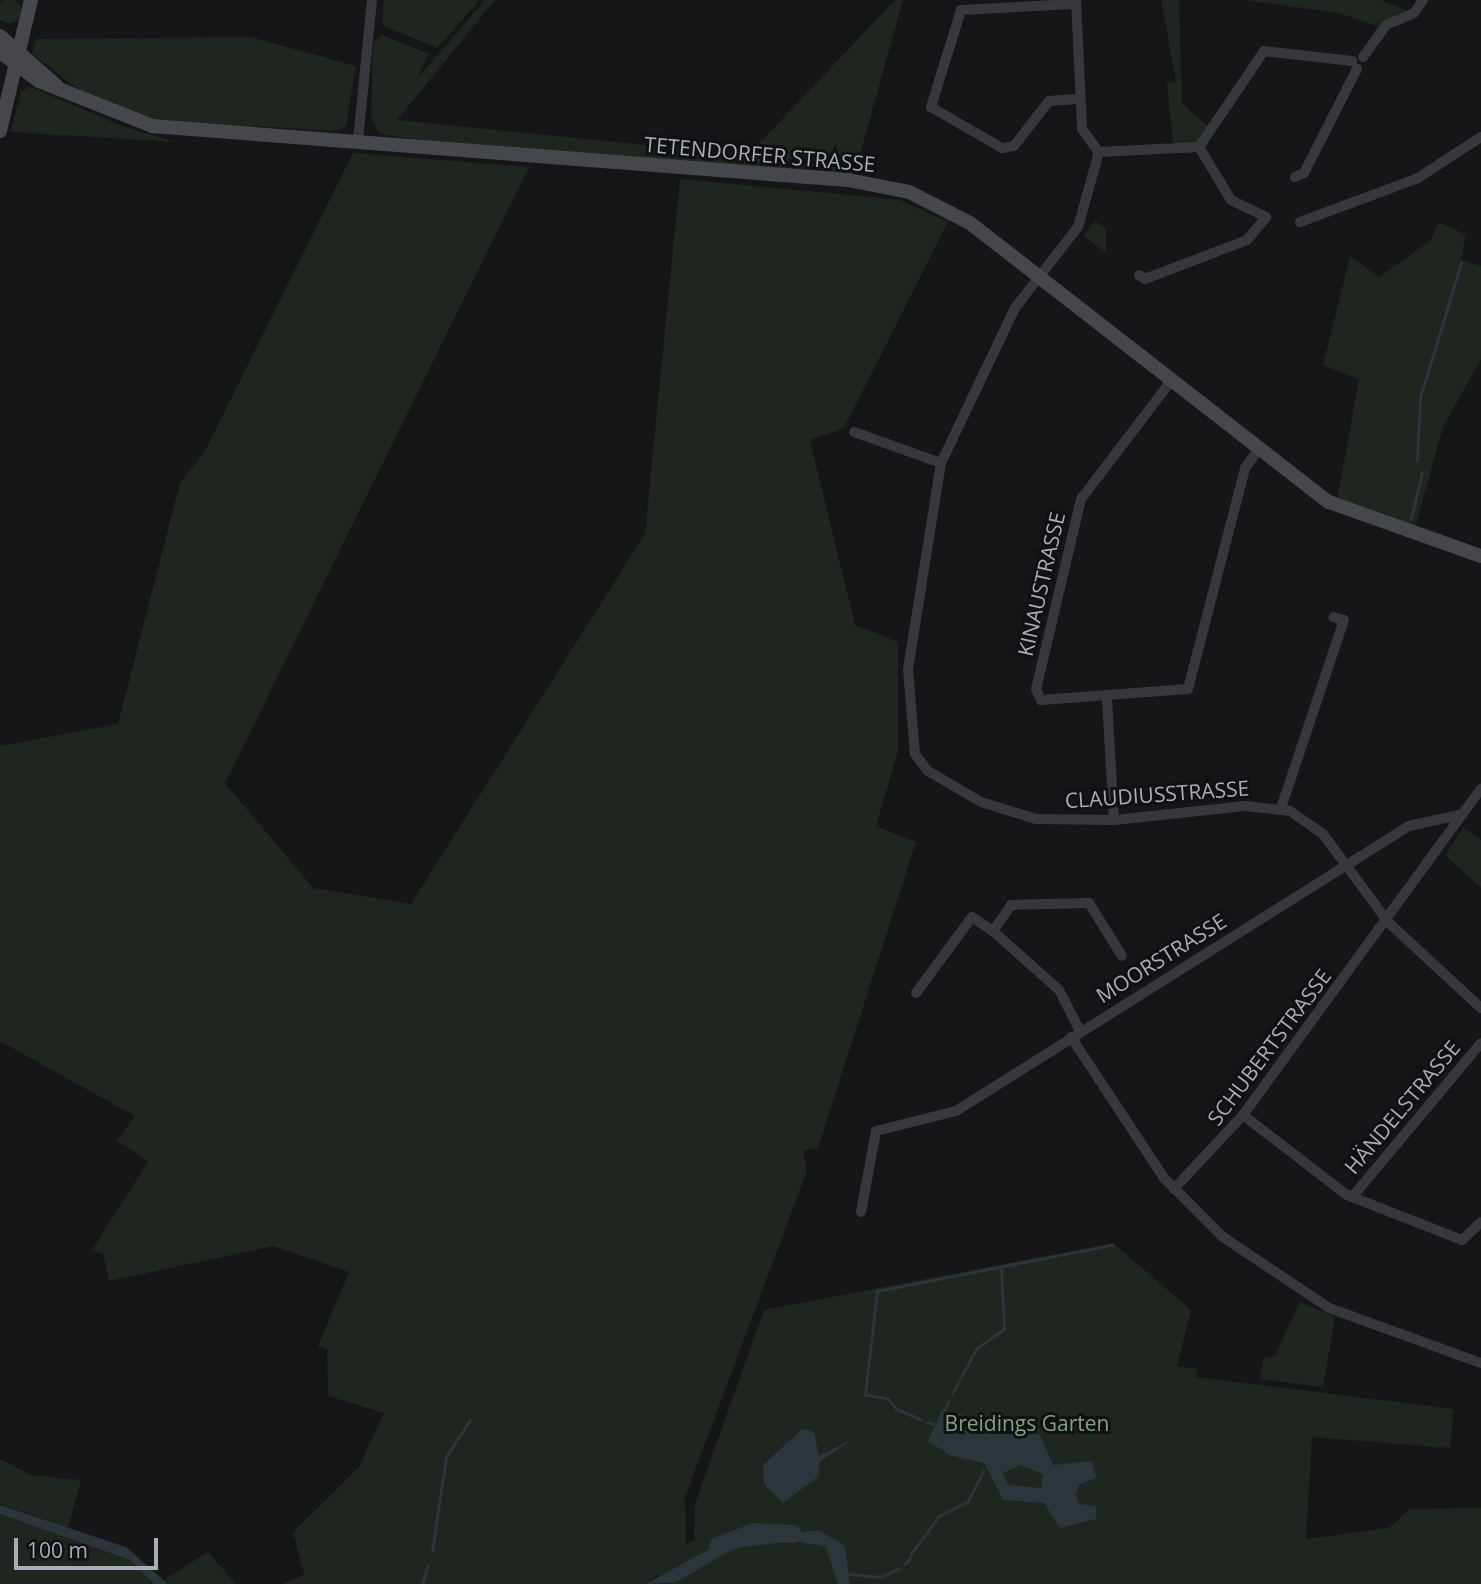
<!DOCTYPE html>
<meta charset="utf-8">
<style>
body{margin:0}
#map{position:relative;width:1481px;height:1584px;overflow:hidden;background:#161618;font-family:"Open Sans",sans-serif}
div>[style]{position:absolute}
.green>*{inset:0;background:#1e261f}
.round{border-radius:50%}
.water>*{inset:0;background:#2c353c}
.stream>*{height:2.5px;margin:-1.25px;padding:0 1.25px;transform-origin:1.25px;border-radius:1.25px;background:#2c353c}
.river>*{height:18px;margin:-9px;padding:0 9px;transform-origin:9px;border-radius:9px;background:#2c353c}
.street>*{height:10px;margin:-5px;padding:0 5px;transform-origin:5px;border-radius:5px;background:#37383d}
.secondary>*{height:14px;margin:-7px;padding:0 7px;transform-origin:7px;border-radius:7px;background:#45474d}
span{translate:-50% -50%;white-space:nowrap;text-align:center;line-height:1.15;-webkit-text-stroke:6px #111113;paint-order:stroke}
.street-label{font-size:21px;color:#a8adb8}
.park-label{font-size:21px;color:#7fa381}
.scale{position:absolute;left:14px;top:1538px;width:144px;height:32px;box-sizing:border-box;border:4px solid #a8adb8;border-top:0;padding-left:9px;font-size:21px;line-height:24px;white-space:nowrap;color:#a8adb8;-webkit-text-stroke:5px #111113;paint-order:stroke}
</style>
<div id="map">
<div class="green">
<i class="round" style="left:-3px;top:-1px;width:24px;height:24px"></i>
<i style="clip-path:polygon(384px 0,480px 0,437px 48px,382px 25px)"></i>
<i style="clip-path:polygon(485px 0,495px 0,397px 120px,734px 154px,752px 151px,895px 0,903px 0,854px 176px,475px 148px,380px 134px,371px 119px,373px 42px,382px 35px,429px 54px,416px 80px)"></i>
<i style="clip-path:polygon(1161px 0,1179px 0,1182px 103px,1209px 128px,1199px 143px,1173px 145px,1167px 83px,1176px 81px)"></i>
<i style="clip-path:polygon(1244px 0,1381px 0,1409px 12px,1381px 27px,1339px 13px)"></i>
<i style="clip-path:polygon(250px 37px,356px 66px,346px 126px,334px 131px,154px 120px,84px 94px,32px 54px,36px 39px)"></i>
<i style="clip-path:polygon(31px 87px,122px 126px,176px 142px,11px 132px,21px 91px)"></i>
<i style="clip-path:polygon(353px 153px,529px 167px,225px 783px,313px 888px,411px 904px,645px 534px,680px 179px,900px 200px,948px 222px,844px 428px,810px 440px,855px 625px,898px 642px,898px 751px,876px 826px,916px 842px,818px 1148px,803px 1151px,807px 1171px,685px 1497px,686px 1545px,694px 1540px,695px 1504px,764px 1310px,1113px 1243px,1191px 1310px,1177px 1366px,1197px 1369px,1196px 1377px,1454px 1409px,1450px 1448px,1312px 1437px,1306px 1539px,1389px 1528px,1410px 1509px,1481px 1508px,1481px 1584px,670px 1584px,657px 1575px,646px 1584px,282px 1584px,304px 1575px,293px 1532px,359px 1467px,384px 1413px,328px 1396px,327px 1349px,318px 1346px,349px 1272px,273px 1246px,109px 1281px,103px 1254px,92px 1250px,148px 1162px,117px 1140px,135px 1116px,0 1041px,0 746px,118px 724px,180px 483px,207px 447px)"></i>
<i style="clip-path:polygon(1095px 221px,1106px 229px,1106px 253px,1084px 236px)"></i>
<i style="clip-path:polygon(1439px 222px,1466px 235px,1461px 260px,1481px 266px,1481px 359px,1443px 427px,1415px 528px,1337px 501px,1359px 379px,1323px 365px,1350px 256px,1379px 277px,1431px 240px)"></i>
<i style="clip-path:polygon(1464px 828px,1481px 840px,1481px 888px,1445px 855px)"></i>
<i style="clip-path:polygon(1300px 1302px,1335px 1317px,1323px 1387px,1260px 1379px,1263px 1359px,1275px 1356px)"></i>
<i style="clip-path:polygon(0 1459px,31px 1475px,81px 1480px,68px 1528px,0 1504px)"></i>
<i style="clip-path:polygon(0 1514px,130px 1560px,154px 1584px,0 1584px)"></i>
<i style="clip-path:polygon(208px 1552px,236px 1584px,168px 1584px,165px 1579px)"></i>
</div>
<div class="water">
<i style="clip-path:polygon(evenodd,942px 1410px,1040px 1435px,1053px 1465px,1092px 1461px,1096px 1478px,1080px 1484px,1076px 1494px,1079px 1504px,1096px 1506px,1096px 1519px,1060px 1528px,1044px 1503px,1003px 1500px,984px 1463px,951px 1456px,928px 1441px,942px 1410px,1020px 1465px,1043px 1474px,1041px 1488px,1008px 1485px,1003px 1473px,1020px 1465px)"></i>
<i style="clip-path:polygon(802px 1429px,814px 1432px,819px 1456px,855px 1438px,819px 1462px,819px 1476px,783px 1503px,764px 1484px,763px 1465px)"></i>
<i style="clip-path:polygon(0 1505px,126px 1547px,168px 1584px,154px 1584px,130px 1560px,0 1514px)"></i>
<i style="clip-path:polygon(819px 1530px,845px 1546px,850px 1584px,838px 1584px,826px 1547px,795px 1541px,734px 1548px,675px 1583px,646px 1584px,722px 1542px)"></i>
</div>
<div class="stream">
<i style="left:1417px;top:460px;width:62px;rotate:-87.2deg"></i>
<i style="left:1420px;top:398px;width:141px;rotate:-73.1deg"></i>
<i style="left:1411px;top:519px;width:47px;rotate:-76.6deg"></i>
<i style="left:952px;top:1394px;width:51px;rotate:-61.9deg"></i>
<i style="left:976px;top:1349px;width:34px;rotate:-36deg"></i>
<i style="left:1004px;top:1329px;width:61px;rotate:-92.8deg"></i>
<i style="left:944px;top:1411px;width:10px;rotate:-66deg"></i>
<i style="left:922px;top:1420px;width:27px;rotate:-158deg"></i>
<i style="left:897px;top:1410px;width:14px;rotate:-129deg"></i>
<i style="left:888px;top:1399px;width:23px;rotate:-170deg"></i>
<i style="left:865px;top:1395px;width:105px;rotate:-83.4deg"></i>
<i style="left:877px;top:1291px;width:239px;rotate:-11.1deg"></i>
<i style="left:927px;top:1422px;width:6px;rotate:18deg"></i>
<i style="left:432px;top:1551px;width:95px;rotate:-81.5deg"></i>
<i style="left:446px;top:1457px;width:44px;rotate:-57deg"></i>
<i style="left:911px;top:1554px;width:47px;rotate:-53.6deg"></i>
<i style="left:939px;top:1516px;width:33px;rotate:-27deg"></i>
<i style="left:968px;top:1501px;width:33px;rotate:-63deg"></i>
<i style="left:905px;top:1564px;width:8px;rotate:-50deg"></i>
<i style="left:848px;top:1574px;width:33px;rotate:5deg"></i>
<i style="left:881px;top:1577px;width:19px;rotate:-25deg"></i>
<i style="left:422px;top:1584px;width:20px;rotate:-72deg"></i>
</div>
<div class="river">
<i style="left:718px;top:1546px;width:39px;rotate:-21deg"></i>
<i style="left:754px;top:1532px;width:39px;rotate:3deg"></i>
</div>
<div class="street">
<i style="left:1076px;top:0;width:129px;rotate:87.3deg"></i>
<i style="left:1082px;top:129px;width:29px;rotate:54deg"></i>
<i style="left:1074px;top:4px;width:113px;rotate:177deg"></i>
<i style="left:961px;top:10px;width:102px;rotate:107.2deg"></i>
<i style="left:931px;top:107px;width:82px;rotate:30deg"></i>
<i style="left:1002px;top:148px;width:12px;rotate:-9deg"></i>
<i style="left:1014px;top:146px;width:57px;rotate:-52.1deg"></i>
<i style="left:1049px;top:101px;width:31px;rotate:-4deg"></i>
<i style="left:1363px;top:57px;width:39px;rotate:-54deg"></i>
<i style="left:1386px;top:25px;width:30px;rotate:-23deg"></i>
<i style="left:1414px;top:13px;width:16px;rotate:-55deg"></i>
<i style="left:358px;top:140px;width:141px;rotate:-84.3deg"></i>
<i style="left:1099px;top:152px;width:78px;rotate:105.6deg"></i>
<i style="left:1078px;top:227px;width:103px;rotate:127.9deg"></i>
<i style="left:1015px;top:308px;width:172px;rotate:115.5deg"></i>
<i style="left:941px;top:463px;width:209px;rotate:99.1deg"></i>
<i style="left:908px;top:669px;width:85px;rotate:85.3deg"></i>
<i style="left:915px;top:754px;width:21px;rotate:53deg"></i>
<i style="left:928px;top:771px;width:61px;rotate:30.3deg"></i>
<i style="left:981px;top:802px;width:58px;rotate:17.2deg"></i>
<i style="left:1036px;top:819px;width:78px;rotate:0.7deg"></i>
<i style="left:1114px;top:820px;width:132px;rotate:-6.1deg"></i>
<i style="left:1245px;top:806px;width:45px;rotate:6.3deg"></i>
<i style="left:1290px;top:811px;width:40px;rotate:34.9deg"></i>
<i style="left:1323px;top:834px;width:109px;rotate:53.5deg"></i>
<i style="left:1388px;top:922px;width:127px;rotate:42.8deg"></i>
<i style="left:1099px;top:152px;width:100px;rotate:-2.9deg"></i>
<i style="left:1199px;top:147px;width:116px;rotate:-55.9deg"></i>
<i style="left:1264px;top:51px;width:89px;rotate:6.5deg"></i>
<i style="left:1295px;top:177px;width:10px;rotate:-24deg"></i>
<i style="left:1304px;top:173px;width:117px;rotate:-63deg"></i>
<i style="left:1300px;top:222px;width:126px;rotate:-20.4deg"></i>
<i style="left:1418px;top:178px;width:75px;rotate:-33.1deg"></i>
<i style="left:1139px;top:275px;width:7px;rotate:34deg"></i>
<i style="left:1145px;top:279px;width:109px;rotate:-20.9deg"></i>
<i style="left:1247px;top:240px;width:30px;rotate:-50deg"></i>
<i style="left:1266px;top:217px;width:39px;rotate:-154deg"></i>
<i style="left:1231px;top:200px;width:62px;rotate:-121.1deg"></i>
<i style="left:1171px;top:381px;width:148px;rotate:127.3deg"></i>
<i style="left:1081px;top:499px;width:195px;rotate:103.3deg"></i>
<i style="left:1036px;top:689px;width:12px;rotate:66deg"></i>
<i style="left:1041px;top:700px;width:147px;rotate:-4.3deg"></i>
<i style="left:1188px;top:689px;width:228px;rotate:-75.5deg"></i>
<i style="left:1245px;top:468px;width:24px;rotate:-54deg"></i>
<i style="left:854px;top:432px;width:92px;rotate:19.6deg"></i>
<i style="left:1107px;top:699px;width:121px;rotate:86.7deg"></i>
<i style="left:1281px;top:808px;width:198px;rotate:-71.5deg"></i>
<i style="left:1344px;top:620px;width:11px;rotate:-165deg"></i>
<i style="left:916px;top:993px;width:94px;rotate:-53.6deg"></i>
<i style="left:972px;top:917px;width:25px;rotate:34deg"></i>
<i style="left:1080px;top:1031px;width:46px;rotate:-117.1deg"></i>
<i style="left:1059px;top:990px;width:89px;rotate:-138.2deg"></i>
<i style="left:993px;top:931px;width:32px;rotate:-55deg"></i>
<i style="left:1011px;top:905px;width:78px;rotate:-1.5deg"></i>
<i style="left:1089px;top:903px;width:62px;rotate:58.1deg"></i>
<i style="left:1071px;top:1037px;width:169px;rotate:56.6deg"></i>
<i style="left:1164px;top:1178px;width:83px;rotate:45deg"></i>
<i style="left:1223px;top:1237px;width:128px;rotate:33.8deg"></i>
<i style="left:1329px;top:1308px;width:162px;rotate:19.9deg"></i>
<i style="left:1243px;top:1115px;width:131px;rotate:37.6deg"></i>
<i style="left:1347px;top:1195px;width:123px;rotate:21.4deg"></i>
<i style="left:1462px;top:1240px;width:26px;rotate:-43deg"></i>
<i style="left:1174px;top:1189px;width:101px;rotate:-47deg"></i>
<i style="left:1243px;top:1115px;width:404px;rotate:-53.9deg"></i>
<i style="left:1353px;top:1196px;width:199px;rotate:-50.1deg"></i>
<i style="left:861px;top:1212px;width:82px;rotate:-79.5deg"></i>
<i style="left:876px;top:1131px;width:82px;rotate:-14deg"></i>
<i style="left:956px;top:1111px;width:535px;rotate:-32.18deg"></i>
<i style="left:1409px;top:826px;width:55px;rotate:-12.5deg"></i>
</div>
<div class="secondary">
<i style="left:0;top:36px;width:76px;rotate:41.3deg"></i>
<i style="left:0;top:52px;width:49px;rotate:36.6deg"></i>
<i style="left:39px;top:81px;width:122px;rotate:21.7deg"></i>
<i style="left:152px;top:126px;width:698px;rotate:4.44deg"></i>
<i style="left:848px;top:180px;width:62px;rotate:11.1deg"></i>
<i style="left:909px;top:192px;width:68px;rotate:26.9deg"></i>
<i style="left:970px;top:223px;width:455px;rotate:37.9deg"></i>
<i style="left:1329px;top:502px;width:161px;rotate:19.6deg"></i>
<i style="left:0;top:131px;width:135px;rotate:-76.7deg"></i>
</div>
<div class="street-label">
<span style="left:760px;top:154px;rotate:5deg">TETENDORFER STRASSE</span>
<span style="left:1041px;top:584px;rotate:-77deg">KINAUSTRASSE</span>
<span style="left:1157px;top:794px;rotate:-4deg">CLAUDIUSSTRASSE</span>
<span style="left:1161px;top:958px;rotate:-32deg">MOORSTRASSE</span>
<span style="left:1269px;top:1047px;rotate:-53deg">SCHUBERTSTRASSE</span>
<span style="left:1402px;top:1107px;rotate:-50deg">HÄNDELSTRASSE</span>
</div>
<div class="park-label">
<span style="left:1027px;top:1423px">Breidings Garten</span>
</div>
<div class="scale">100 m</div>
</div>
